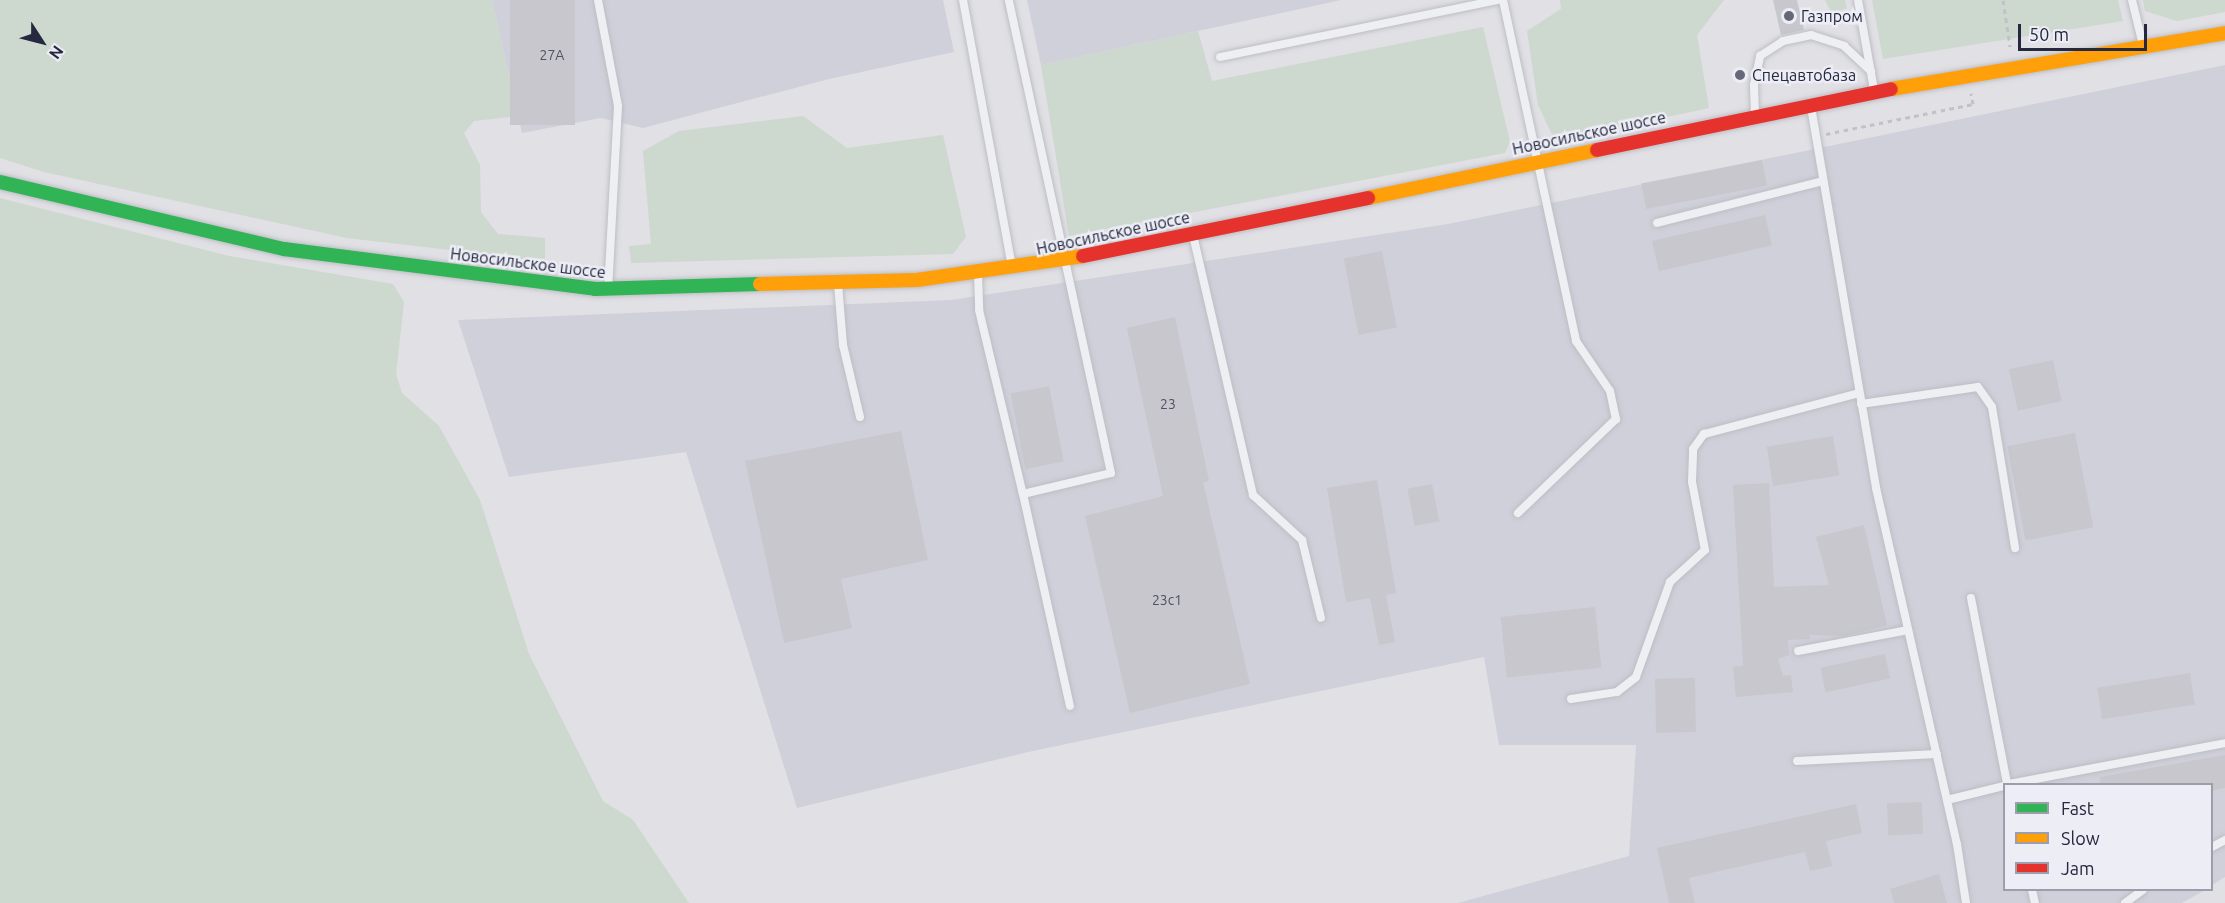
<!DOCTYPE html>
<meta charset="utf-8">
<style>
body{margin:0}
#map{position:relative;width:2225px;height:903px;overflow:hidden;background:#e0e0e5;font-family:Ubuntu,sans-serif}
div>[style]{position:absolute}
.built>*{inset:0;background:#d0d0db}
.green>*{inset:0;background:#cdd8cf}
.building>*{inset:0;background:#c7c7cd;transform-origin:0 0}
.path>*{height:3px;margin-top:-1.5px;transform-origin:0;background:repeating-linear-gradient(90deg,#c1c1c8 0 4.5px,transparent 0 9px)}
.roads{filter:drop-shadow(0 0 2px #bdbdc3) drop-shadow(0 0 2px #bdbdc3)}
.lane>*{height:8px;margin:-4px;padding:0 4px;transform-origin:4px;border-radius:4px;background:#eeeff2}
.fast>*{height:14px;margin:-7px;padding:0 7px;transform-origin:7px;border-radius:7px;background:#30b455}
.slow>*{height:14px;margin:-7px;padding:0 7px;transform-origin:7px;border-radius:7px;background:#ff9f0a}
.jam>*{height:14px;margin:-7px;padding:0 7px;transform-origin:7px;border-radius:7px;background:#e5322d}
.dots>*{width:16px;height:16px;translate:-50% -50%;box-sizing:border-box;border:3px solid #ecedf5;border-radius:50%}
span{translate:-50% -50%;white-space:nowrap;text-align:center;line-height:1.15;-webkit-text-stroke:5px #ecedf5;paint-order:stroke}
.number-label{font-size:14px;color:#4f5264}
.number-label span{-webkit-text-stroke-width:0}
.poi-label{font-size:16px;color:#25283f}
.left{translate:0 -50%;text-align:left}
.street-label{font-size:16px;color:#25283f}
.legend{position:absolute;left:2003px;top:783px;width:210px;height:108px;box-sizing:border-box;background:#ecedf5;border:2px solid #9c9eac;margin:0;padding:8px 10px;list-style:none;font-size:18px;color:#25283f}
.legend li{display:flex;align-items:center;gap:12px;height:30px}
.legend b{width:30px;border:2px solid #9c9eac}
.north{position:absolute;left:12px;top:12px;width:60px;height:60px;-webkit-text-stroke:4px #ecedf5;paint-order:stroke;rotate:126deg;font-size:16px;font-weight:700;line-height:24px;text-align:center;color:#25283f}
.north::after{content:'';display:block;margin:auto;width:21px;height:27px;background:#25283f;clip-path:polygon(50% 0,100% 100%,50% 72%,0 100%)}
.scale{position:absolute;left:2018px;top:24px;width:129px;height:27px;box-sizing:border-box;border:3px solid #25283f;border-top:0;padding-left:8px;font-size:18px;line-height:21px;white-space:nowrap;color:#25283f;-webkit-text-stroke:4px #ecedf5;paint-order:stroke}
</style>
<div id="map">
<div class="built">
<i style="clip-path:polygon(492px 0,943px 0,954px 52px,829px 79px,643px 128px,601px 118px,522px 133px)"></i>
<i style="clip-path:polygon(1027px 0,1341px 0,1041px 65px)"></i>
<i style="clip-path:polygon(2225px 65px,2225px 877px,2212px 885px,2212px 784px,2004px 784px,2004px 890px,2205px 890px,2182px 903px,1458px 903px,1629px 856px,1636px 745px,1499px 745px,1484px 657px,1028px 752px,797px 808px,686px 452px,509px 477px,458px 320px,951px 300px,1448px 224px)"></i>
</div>
<div class="green">
<i style="clip-path:polygon(0 0,492px 0,518px 116px,474px 121px,464px 133px,480px 165px,481px 212px,498px 234px,545px 238px,545px 261px,347px 238px,44px 172px,0 158px)"></i>
<i style="clip-path:polygon(1560px 0,1724px 0,1697px 35px,1709px 108px,1555px 141px,1538px 105px,1527px 31px,1561px 9px)"></i>
<i style="clip-path:polygon(1825px 0,1845px 0,1847px 9px,1831px 12px)"></i>
<i style="clip-path:polygon(1872px 0,2118px 0,2123px 21px,1883px 59px)"></i>
<i style="clip-path:polygon(2143px 0,2225px 0,2225px 12px,2177px 21px,2145px 11px)"></i>
<i style="clip-path:polygon(1483px 27px,1510px 142px,1505px 153px,1069px 236px,1041px 65px,1198px 31px,1212px 81px)"></i>
<i style="clip-path:polygon(803px 116px,847px 148px,943px 135px,966px 237px,953px 254px,631px 263px,629px 246px,651px 244px,643px 151px,679px 131px)"></i>
<i style="clip-path:polygon(0 198px,229px 256px,393px 284px,404px 302px,396px 374px,402px 393px,439px 426px,480px 500px,529px 654px,603px 801px,633px 820px,689px 903px,0 903px)"></i>
</div>
<div class="building">
<i style="left:510px;top:0;width:65px;height:125px"></i>
<i style="clip-path:polygon(1773px 0,1797px 0,1804px 30px,1781px 35px)"></i>
<i style="left:1762px;top:160px;width:26px;height:123px;rotate:79deg"></i>
<i style="left:1765px;top:215px;width:31px;height:116px;rotate:77deg"></i>
<i style="left:1382px;top:251px;width:78px;height:39px;rotate:79deg"></i>
<i style="clip-path:polygon(1175px 317px,1209px 481px,1203px 482px,1250px 684px,1130px 713px,1085px 516px,1163px 496px,1127px 328px)"></i>
<i style="left:2053px;top:360px;width:42px;height:45px;rotate:78deg"></i>
<i style="left:1049px;top:386px;width:77px;height:39px;rotate:79deg"></i>
<i style="clip-path:polygon(901px 431px,928px 560px,841px 579px,852px 628px,784px 643px,745px 461px)"></i>
<i style="left:2075px;top:433px;width:96px;height:69px;rotate:79deg"></i>
<i style="left:1833px;top:436px;width:40px;height:67px;rotate:81deg"></i>
<i style="clip-path:polygon(1377px 480px,1396px 593px,1386px 595px,1395px 642px,1379px 645px,1370px 598px,1346px 602px,1327px 488px)"></i>
<i style="clip-path:polygon(1769px 483px,1774px 587px,1829px 585px,1816px 537px,1864px 525px,1887px 625px,1845px 636px,1810px 635px,1810px 639px,1788px 640px,1789px 655px,1778px 659px,1783px 676px,1791px 675px,1793px 692px,1736px 697px,1733px 667px,1743px 666px,1733px 485px)"></i>
<i style="left:1432px;top:484px;width:38px;height:25px;rotate:79deg"></i>
<i style="left:1595px;top:607px;width:61px;height:95px;rotate:84deg"></i>
<i style="left:1885px;top:654px;width:25px;height:66px;rotate:78deg"></i>
<i style="left:2190px;top:673px;width:32px;height:94px;rotate:81deg"></i>
<i style="left:1695px;top:678px;width:54px;height:40px;rotate:89deg"></i>
<i style="clip-path:polygon(2225px 755px,2225px 788px,2211px 791px,2211px 784px,2100px 784px,2100px 777px)"></i>
<i style="left:1922px;top:802px;width:32px;height:35px;rotate:88deg"></i>
<i style="clip-path:polygon(1856px 804px,1862px 833px,1826px 841px,1832px 866px,1810px 871px,1805px 852px,1689px 878px,1695px 903px,1669px 903px,1657px 848px)"></i>
<i style="clip-path:polygon(1939px 874px,1947px 903px,1894px 903px,1890px 889px)"></i>
</div>
<div class="path">
<i style="left:2003px;top:0;width:47px;rotate:81.3deg"></i>
<i style="left:1826px;top:134px;width:150px;rotate:-11.5deg"></i>
<i style="left:1973px;top:104px;width:11px;rotate:-100deg"></i>
</div>
<div class="roads">
<div class="lane">
<i style="left:598px;top:0;width:108px;rotate:79.3deg"></i>
<i style="left:618px;top:106px;width:182px;rotate:93.1deg"></i>
<i style="left:963px;top:0;width:270px;rotate:79.6deg"></i>
<i style="left:1503px;top:0;width:349px;rotate:77.9deg"></i>
<i style="left:1576px;top:341px;width:60px;rotate:55.8deg"></i>
<i style="left:1610px;top:391px;width:29px;rotate:78deg"></i>
<i style="left:1616px;top:419px;width:136px;rotate:136.2deg"></i>
<i style="left:1858px;top:0;width:91px;rotate:79.9deg"></i>
<i style="left:2132px;top:0;width:46px;rotate:76.3deg"></i>
<i style="left:1220px;top:57px;width:284px;rotate:-11.6deg"></i>
<i style="left:1811px;top:107px;width:387px;rotate:80.3deg"></i>
<i style="left:1876px;top:488px;width:365px;rotate:77.2deg"></i>
<i style="left:1957px;top:844px;width:60px;rotate:81.3deg"></i>
<i style="left:1755px;top:115px;width:30px;rotate:-92deg"></i>
<i style="left:1754px;top:85px;width:30px;rotate:-78deg"></i>
<i style="left:1760px;top:56px;width:27px;rotate:-33deg"></i>
<i style="left:1783px;top:41px;width:29px;rotate:-12deg"></i>
<i style="left:1811px;top:35px;width:35px;rotate:18deg"></i>
<i style="left:1844px;top:46px;width:37px;rotate:43deg"></i>
<i style="left:1657px;top:223px;width:171px;rotate:-14.2deg"></i>
<i style="left:1193px;top:235px;width:267px;rotate:77deg"></i>
<i style="left:1253px;top:495px;width:67px;rotate:42.6deg"></i>
<i style="left:1302px;top:540px;width:80px;rotate:76.3deg"></i>
<i style="left:978px;top:274px;width:36px;rotate:88deg"></i>
<i style="left:979px;top:310px;width:189px;rotate:76.6deg"></i>
<i style="left:1023px;top:494px;width:90px;rotate:-13.4deg"></i>
<i style="left:1111px;top:473px;width:484px;rotate:-102.2deg"></i>
<i style="left:838px;top:284px;width:61px;rotate:85.3deg"></i>
<i style="left:843px;top:345px;width:74px;rotate:76.7deg"></i>
<i style="left:1861px;top:404px;width:118px;rotate:-8.3deg"></i>
<i style="left:1978px;top:387px;width:24px;rotate:55deg"></i>
<i style="left:1992px;top:407px;width:143px;rotate:80.7deg"></i>
<i style="left:1023px;top:494px;width:217px;rotate:77.5deg"></i>
<i style="left:1971px;top:598px;width:189px;rotate:79deg"></i>
<i style="left:1798px;top:651px;width:112px;rotate:-10.8deg"></i>
<i style="left:1571px;top:699px;width:47px;rotate:-8.7deg"></i>
<i style="left:1617px;top:692px;width:24px;rotate:-38deg"></i>
<i style="left:1636px;top:677px;width:101px;rotate:-70.3deg"></i>
<i style="left:1670px;top:582px;width:47px;rotate:-42.4deg"></i>
<i style="left:1705px;top:550px;width:69px;rotate:-100.8deg"></i>
<i style="left:1692px;top:482px;width:33px;rotate:-88deg"></i>
<i style="left:1693px;top:449px;width:19px;rotate:-54deg"></i>
<i style="left:1704px;top:434px;width:160px;rotate:-14.8deg"></i>
<i style="left:1797px;top:761px;width:140px;rotate:-2.9deg"></i>
<i style="left:2009px;top:784px;width:220px;rotate:-10.7deg"></i>
<i style="left:1947px;top:800px;width:59px;rotate:-13.8deg"></i>
<i style="left:2212px;top:847px;width:15px;rotate:-28deg"></i>
<i style="left:2032px;top:890px;width:13px;rotate:77deg"></i>
<i style="left:2125px;top:903px;width:22px;rotate:-36deg"></i>
</div>
<div class="fast">
<i style="left:0;top:182px;width:292px;rotate:13.3deg"></i>
<i style="left:284px;top:249px;width:314px;rotate:7.3deg"></i>
<i style="left:595px;top:289px;width:165px;rotate:-1.7deg"></i>
</div>
<div class="slow">
<i style="left:1891px;top:89px;width:339px;rotate:-9.5deg"></i>
<i style="left:1368px;top:198px;width:234px;rotate:-11.8deg"></i>
<i style="left:760px;top:284px;width:157px;rotate:-1.5deg"></i>
<i style="left:917px;top:280px;width:168px;rotate:-8.2deg"></i>
</div>
<div class="jam">
<i style="left:1597px;top:150px;width:300px;rotate:-11.7deg"></i>
<i style="left:1083px;top:256px;width:291px;rotate:-11.5deg"></i>
</div>
</div>
<div class="dots">
<i style="left:1789px;top:16px;background:#666879"></i>
<i style="left:1740px;top:75px;background:#666879"></i>
</div>
<div class="number-label">
<span style="left:552px;top:55px">27А</span>
<span style="left:1168px;top:404px">23</span>
<span style="left:1167px;top:600px">23с1</span>
</div>
<div class="poi-label">
<span class="left" style="left:1801px;top:16px">Газпром</span>
<span class="left" style="left:1752px;top:75px">Спецавтобаза</span>
</div>
<div class="street-label">
<span style="left:1589px;top:133px;rotate:-12deg">Новосильское шоссе</span>
<span style="left:1113px;top:233px;rotate:-12deg">Новосильское шоссе</span>
<span style="left:528px;top:263px;rotate:7deg">Новосильское шоссе</span>
</div>
<ul class="legend">
<li><b style="height:8px;background:#30b455"></b>Fast</li>
<li><b style="height:8px;background:#ff9f0a"></b>Slow</li>
<li><b style="height:8px;background:#e5322d"></b>Jam</li>
</ul>
<div class="north">N</div>
<div class="scale">50 m</div>
</div>
